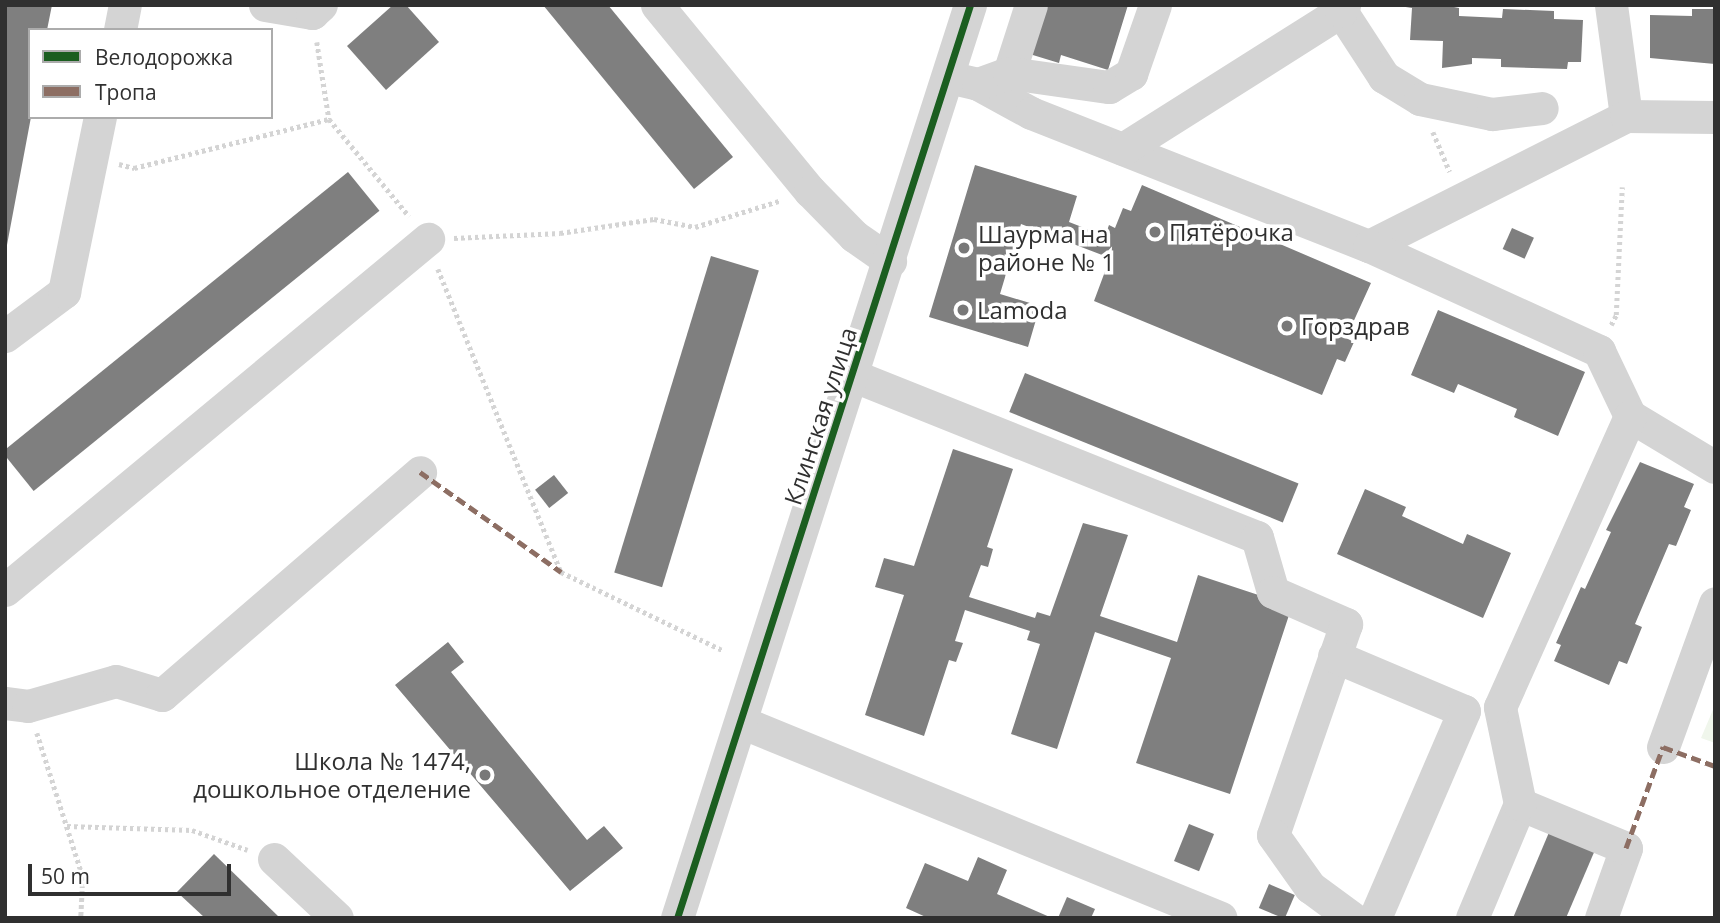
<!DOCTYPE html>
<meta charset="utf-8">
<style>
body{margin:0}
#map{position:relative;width:1720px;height:923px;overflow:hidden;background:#fff;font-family:"Open Sans",sans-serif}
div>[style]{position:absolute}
.green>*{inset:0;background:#f0f6ec}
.building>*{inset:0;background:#7f7f7f;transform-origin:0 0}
.path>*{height:4.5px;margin-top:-2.25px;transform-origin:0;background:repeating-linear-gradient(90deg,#d4d4d4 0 3.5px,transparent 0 7px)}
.minor>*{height:33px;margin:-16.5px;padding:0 16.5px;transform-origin:16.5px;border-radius:16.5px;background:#d4d4d4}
.quiet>*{height:5px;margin-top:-2.5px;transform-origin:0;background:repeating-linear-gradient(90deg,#8d6e63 0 10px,transparent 0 15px)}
.cycleway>*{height:7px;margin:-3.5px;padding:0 3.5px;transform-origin:3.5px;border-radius:3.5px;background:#1b5e20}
.dots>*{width:19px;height:19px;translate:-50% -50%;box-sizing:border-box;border:4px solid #fff;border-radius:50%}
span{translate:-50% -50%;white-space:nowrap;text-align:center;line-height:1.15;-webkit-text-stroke:7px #fff;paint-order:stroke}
.poi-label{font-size:24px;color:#303030}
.left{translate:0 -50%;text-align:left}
.right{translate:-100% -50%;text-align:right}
.street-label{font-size:24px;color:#303030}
.frame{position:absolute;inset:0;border:7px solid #303030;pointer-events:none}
.legend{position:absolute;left:28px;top:28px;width:245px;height:91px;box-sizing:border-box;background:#fff;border:2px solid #acacac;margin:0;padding:9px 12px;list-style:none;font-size:21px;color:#303030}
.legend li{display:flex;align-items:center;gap:14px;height:35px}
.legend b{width:35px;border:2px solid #acacac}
.scale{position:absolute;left:28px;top:864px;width:203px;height:32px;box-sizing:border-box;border:4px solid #303030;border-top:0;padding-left:9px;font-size:21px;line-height:24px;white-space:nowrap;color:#303030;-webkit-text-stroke:5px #fff;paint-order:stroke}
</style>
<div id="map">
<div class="green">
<i style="clip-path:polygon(1715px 705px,1715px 743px,1701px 738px)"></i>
</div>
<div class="building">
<i style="clip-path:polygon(5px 5px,52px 5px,47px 30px,30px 30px,31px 117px,7px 245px)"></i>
<i style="clip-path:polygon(393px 5px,406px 5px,439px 42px,386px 90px,347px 46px)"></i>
<i style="clip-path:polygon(543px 5px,608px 5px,733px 157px,694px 189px)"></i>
<i style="clip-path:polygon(1037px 5px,1128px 5px,1108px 70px,1061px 55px,1059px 63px,1023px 52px)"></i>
<i style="clip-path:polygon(1393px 5px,1444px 5px,1459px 8px,1459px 16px,1502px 18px,1503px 9px,1554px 11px,1554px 19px,1583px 20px,1581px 62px,1568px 62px,1567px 69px,1501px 67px,1501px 59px,1472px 58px,1472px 64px,1442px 68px,1443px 41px,1410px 40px,1412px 8px)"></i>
<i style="clip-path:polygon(1692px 9px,1715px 9px,1715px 64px,1650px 58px,1650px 15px,1692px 16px)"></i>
<i style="clip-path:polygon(975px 165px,1077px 196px,1069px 222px,1105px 236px,1109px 225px,1115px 228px,1123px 208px,1131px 211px,1142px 185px,1371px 283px,1346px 338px,1354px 342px,1345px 362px,1337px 359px,1322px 395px,1094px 301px,1110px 258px,1021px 224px,1000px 294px,1040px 306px,1028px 347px,929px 317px)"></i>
<i style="left:348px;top:172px;width:50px;height:445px;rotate:51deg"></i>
<i style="left:1512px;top:228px;width:24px;height:23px;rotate:24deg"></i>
<i style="left:711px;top:256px;width:50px;height:331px;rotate:17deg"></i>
<i style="clip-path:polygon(1438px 310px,1585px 372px,1558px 436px,1514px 417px,1517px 409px,1458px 384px,1454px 393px,1411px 375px)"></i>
<i style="left:1025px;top:373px;width:295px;height:42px;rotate:22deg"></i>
<i style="clip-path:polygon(953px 449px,1013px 469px,987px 547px,993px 549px,988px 567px,981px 565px,969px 597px,1035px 618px,1037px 612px,1050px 616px,1083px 523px,1128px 535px,1100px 616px,1177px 642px,1198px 575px,1292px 606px,1230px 794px,1136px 763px,1171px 658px,1095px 632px,1057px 749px,1011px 734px,1040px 644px,1027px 640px,1030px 631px,965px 610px,955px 641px,963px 643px,956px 662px,949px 660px,924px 736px,865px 715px,904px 595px,875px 587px,884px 558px,914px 566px)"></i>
<i style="clip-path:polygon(1640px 462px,1694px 484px,1684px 507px,1691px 510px,1676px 546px,1669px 544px,1635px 624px,1642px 627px,1627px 664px,1619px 661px,1609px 685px,1554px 661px,1561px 645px,1556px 643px,1581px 587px,1585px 589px,1611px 532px,1606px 530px)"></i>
<i style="left:554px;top:475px;width:23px;height:24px;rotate:52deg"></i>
<i style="clip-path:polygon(1365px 489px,1406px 507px,1402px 516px,1463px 544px,1467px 534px,1511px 553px,1483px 618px,1337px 554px)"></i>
<i style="clip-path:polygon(448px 642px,464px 662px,451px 672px,587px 840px,604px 826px,623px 848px,570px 891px,395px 685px)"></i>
<i style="left:1189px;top:824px;width:27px;height:40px;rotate:22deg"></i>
<i style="clip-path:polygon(1550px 830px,1595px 850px,1566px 918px,1513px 918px)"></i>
<i style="clip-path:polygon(214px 854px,280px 918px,205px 918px,177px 892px)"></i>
<i style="clip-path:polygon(978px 857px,1007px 870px,997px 894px,1052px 918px,928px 918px,906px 908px,925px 863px,968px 881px)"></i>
<i style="left:1269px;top:884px;width:28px;height:26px;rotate:23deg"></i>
<i style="clip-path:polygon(1067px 897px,1095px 909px,1091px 918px,1058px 918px)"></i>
</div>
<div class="path">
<i style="left:317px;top:42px;width:78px;rotate:81.1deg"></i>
<i style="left:329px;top:119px;width:126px;rotate:50.5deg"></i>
<i style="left:1433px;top:132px;width:43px;rotate:67deg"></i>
<i style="left:119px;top:164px;width:16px;rotate:15deg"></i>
<i style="left:134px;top:168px;width:201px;rotate:-14.1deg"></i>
<i style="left:454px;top:238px;width:106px;rotate:-2.7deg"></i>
<i style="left:560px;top:233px;width:95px;rotate:-8.5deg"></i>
<i style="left:654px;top:219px;width:42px;rotate:11deg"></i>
<i style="left:695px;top:227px;width:88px;rotate:-17.2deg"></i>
<i style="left:438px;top:269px;width:327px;rotate:67.9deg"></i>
<i style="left:561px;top:572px;width:179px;rotate:25.8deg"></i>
<i style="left:1611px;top:325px;width:11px;rotate:-63deg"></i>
<i style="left:1616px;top:315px;width:128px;rotate:-87.3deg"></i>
<i style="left:37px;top:733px;width:151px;rotate:72.3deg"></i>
<i style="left:83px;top:877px;width:41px;rotate:92.8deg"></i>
<i style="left:67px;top:826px;width:125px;rotate:1.8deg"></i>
<i style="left:192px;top:830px;width:59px;rotate:19.7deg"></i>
</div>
<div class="minor">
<i style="left:265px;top:5px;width:48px;rotate:9.7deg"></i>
<i style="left:312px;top:13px;width:12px;rotate:-42deg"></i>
<i style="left:657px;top:5px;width:241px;rotate:50.6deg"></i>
<i style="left:810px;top:191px;width:63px;rotate:45.6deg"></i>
<i style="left:854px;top:236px;width:44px;rotate:34.8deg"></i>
<i style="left:1611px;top:5px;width:112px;rotate:82.3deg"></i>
<i style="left:1341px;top:11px;width:79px;rotate:56.9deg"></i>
<i style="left:1384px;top:77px;width:42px;rotate:31.4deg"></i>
<i style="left:1420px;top:99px;width:74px;rotate:11.8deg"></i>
<i style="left:1492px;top:114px;width:50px;rotate:-6.8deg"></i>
<i style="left:120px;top:30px;width:25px;rotate:-79deg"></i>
<i style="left:1009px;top:73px;width:71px;rotate:-72.1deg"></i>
<i style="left:948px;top:77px;width:31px;rotate:13deg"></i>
<i style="left:978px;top:84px;width:60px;rotate:28.7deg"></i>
<i style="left:1031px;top:113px;width:363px;rotate:21.5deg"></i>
<i style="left:1369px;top:246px;width:288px;rotate:-26.8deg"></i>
<i style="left:1626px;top:116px;width:89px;rotate:0.6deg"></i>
<i style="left:978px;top:84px;width:33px;rotate:-20deg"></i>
<i style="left:1009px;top:73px;width:101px;rotate:8deg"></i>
<i style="left:1109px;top:87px;width:26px;rotate:-31deg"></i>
<i style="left:1131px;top:74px;width:73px;rotate:-70.8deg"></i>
<i style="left:1123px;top:149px;width:258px;rotate:-32.3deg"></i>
<i style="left:1341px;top:11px;width:7px;rotate:-63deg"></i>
<i style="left:1369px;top:246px;width:253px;rotate:24.5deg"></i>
<i style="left:1599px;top:351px;width:72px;rotate:64.5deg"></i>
<i style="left:1630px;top:416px;width:99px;rotate:31deg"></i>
<i style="left:5px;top:336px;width:74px;rotate:-36.7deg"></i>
<i style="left:64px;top:292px;width:179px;rotate:-78.4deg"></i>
<i style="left:854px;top:376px;width:434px;rotate:21.8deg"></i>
<i style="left:1257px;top:537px;width:57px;rotate:73.8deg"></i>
<i style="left:1273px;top:592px;width:80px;rotate:23.7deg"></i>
<i style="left:1346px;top:624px;width:223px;rotate:109.1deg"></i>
<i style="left:1273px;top:835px;width:64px;rotate:54.6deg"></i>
<i style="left:1310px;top:887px;width:52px;rotate:36.4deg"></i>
<i style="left:5px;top:590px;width:550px;rotate:-39.69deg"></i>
<i style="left:1334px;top:656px;width:141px;rotate:22.9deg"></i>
<i style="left:1464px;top:711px;width:225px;rotate:113.3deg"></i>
<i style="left:5px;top:703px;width:23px;rotate:7deg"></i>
<i style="left:28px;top:706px;width:91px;rotate:-15.9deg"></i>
<i style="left:116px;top:681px;width:48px;rotate:16.9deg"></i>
<i style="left:162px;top:695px;width:341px;rotate:-40.8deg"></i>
<i style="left:741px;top:722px;width:518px;rotate:22.21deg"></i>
<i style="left:1663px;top:747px;width:153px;rotate:-70.1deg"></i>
<i style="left:274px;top:859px;width:86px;rotate:43.1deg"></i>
<i style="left:677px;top:918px;width:959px;rotate:-72.21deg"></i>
<i style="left:1472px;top:918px;width:124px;rotate:-67.2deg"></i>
<i style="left:1601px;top:918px;width:74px;rotate:-70.3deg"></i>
<i style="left:1626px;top:848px;width:115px;rotate:-157.5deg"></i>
<i style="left:1520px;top:804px;width:99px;rotate:-101.7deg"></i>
<i style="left:1500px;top:707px;width:319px;rotate:-65.9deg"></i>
</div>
<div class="quiet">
<i style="left:420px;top:472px;width:173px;rotate:35.3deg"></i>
<i style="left:1626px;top:848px;width:108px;rotate:-69.9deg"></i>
<i style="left:1663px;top:747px;width:55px;rotate:20.1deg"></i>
</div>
<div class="cycleway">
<i style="left:677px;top:918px;width:959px;rotate:-72.21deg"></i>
</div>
<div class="dots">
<i style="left:1155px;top:232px;background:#787878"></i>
<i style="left:964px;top:248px;background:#787878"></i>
<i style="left:963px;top:310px;background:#787878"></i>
<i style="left:1287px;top:326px;background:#787878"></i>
<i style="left:485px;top:775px;background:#787878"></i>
</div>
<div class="poi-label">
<span class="left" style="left:1169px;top:232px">Пятёрочка</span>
<span class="left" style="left:978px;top:248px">Шаурма на<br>районе № 1</span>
<span class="left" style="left:977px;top:310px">Lamoda</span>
<span class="left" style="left:1301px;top:326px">Горздрав</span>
<span class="right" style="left:471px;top:775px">Школа № 1474,<br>дошкольное отделение</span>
</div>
<div class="street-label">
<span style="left:820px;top:416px;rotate:-72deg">Клинская улица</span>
</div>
<div class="frame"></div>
<ul class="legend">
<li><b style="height:9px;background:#1b5e20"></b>Велодорожка</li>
<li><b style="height:9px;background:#8d6e63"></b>Тропа</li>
</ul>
<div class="scale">50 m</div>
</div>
